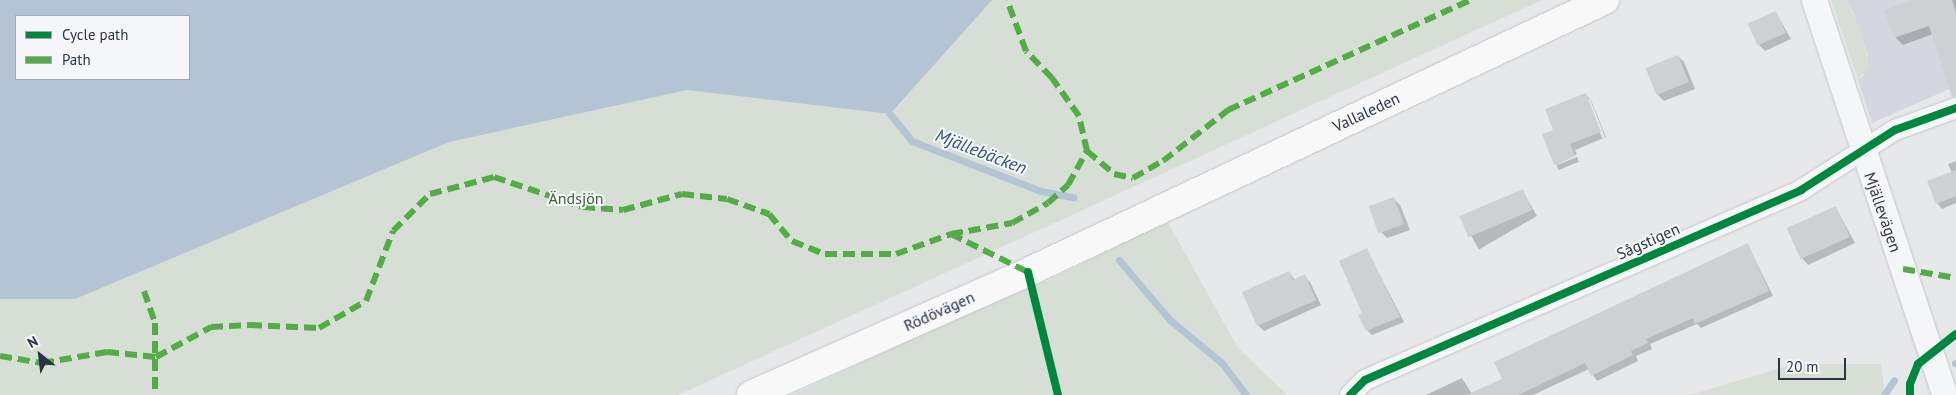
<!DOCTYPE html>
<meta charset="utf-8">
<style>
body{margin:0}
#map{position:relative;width:1956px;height:395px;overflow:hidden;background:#e6e8ea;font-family:"PT Sans",sans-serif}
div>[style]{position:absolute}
.built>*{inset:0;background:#d4d7dd}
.green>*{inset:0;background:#d6ded6}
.water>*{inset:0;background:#b4c4d5}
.shadow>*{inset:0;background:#0003;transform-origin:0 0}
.stream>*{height:7px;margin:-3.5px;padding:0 3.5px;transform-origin:3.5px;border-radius:3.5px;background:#b4c4d5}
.building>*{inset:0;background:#ced0d3;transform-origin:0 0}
.roads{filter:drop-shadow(0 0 1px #c4c6c8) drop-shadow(0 0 1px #c4c6c8)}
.minor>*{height:20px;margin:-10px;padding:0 10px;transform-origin:10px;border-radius:10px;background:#f5f6f7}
.tertiary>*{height:25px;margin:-12.5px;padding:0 12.5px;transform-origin:12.5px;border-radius:12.5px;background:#f5f6f7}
.secondary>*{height:28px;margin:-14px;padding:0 14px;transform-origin:14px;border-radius:14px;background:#f8f8f8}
.quiet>*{height:6px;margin-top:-3px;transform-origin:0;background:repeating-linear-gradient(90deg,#54ac47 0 12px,transparent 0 18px)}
.cycleway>*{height:8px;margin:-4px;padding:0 4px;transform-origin:4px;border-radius:4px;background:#00873e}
span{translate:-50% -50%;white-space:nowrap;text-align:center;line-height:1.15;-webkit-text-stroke:4px #f4f6f9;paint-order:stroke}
.street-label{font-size:16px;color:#2b3445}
.park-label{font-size:16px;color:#3f6138}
.water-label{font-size:18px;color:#34527a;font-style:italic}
.legend{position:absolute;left:15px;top:15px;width:175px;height:65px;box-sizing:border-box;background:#f4f6f9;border:1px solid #a4a8b1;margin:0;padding:6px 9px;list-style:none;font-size:15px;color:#2b3445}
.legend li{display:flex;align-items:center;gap:10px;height:25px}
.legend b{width:25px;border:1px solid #a4a8b1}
.north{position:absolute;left:15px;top:330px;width:50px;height:50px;-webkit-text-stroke:4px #f4f6f9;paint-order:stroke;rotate:331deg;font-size:14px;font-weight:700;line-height:20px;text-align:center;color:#2b3445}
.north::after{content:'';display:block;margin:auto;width:18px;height:22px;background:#2b3445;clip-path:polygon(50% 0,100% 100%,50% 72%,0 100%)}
.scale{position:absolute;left:1778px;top:358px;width:68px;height:22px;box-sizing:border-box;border:2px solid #2b3445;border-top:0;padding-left:6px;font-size:15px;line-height:18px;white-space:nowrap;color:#2b3445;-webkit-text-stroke:4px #f4f6f9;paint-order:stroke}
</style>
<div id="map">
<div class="built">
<i style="clip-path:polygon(1846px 0,1956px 0,1956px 86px,1872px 123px,1858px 80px,1864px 75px,1868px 55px,1854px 14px)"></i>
</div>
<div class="green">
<i style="clip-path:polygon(evenodd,0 0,1542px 0,678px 395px,0 395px,0 0,16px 16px,189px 16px,189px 79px,16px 79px,16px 16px)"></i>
<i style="clip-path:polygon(1831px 0,1846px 0,1861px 30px,1869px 66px,1858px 80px)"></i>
<i style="clip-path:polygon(1167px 221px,1238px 348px,1287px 395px,792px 395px,1012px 292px,1049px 280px)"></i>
<i style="clip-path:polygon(1794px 364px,1881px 364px,1885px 395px,1690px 395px)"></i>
</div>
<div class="water">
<i style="clip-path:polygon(evenodd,0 0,992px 0,890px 114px,687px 90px,449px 142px,75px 299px,0 299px,0 0,16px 16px,189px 16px,189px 79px,16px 79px,16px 16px)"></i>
</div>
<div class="shadow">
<i style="clip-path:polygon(1917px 0,1956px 0,1956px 75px,1933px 34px,1903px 45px,1895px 37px)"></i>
<i style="clip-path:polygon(1776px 13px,1791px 39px,1765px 51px,1759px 45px)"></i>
<i style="clip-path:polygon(1678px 56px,1684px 62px,1695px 89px,1664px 101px,1658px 95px)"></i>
<i style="clip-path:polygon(evenodd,1586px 95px,1591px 100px,1606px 137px,1575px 150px,1577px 154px,1556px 165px,1555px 131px,1586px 95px,1587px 99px,1590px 99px,1605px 137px,1602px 138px,1587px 99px)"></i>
<i style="left:1577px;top:157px;width:5px;height:22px;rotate:68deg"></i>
<i style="clip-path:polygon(1956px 161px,1956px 203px,1942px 209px,1937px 203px,1952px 173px,1948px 164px)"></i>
<i style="left:1522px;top:190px;width:30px;height:67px;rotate:60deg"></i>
<i style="clip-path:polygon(1394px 199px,1400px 205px,1410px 230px,1387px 238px,1381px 232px)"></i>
<i style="clip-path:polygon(1836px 208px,1855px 243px,1808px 265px,1802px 258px)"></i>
<i style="clip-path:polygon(1748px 245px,1773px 296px,1701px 328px,1697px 324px,1650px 344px,1652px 349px,1636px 356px,1638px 361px,1597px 381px,1589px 369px,1533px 395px,1426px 395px,1462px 378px,1472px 394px,1504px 380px)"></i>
<i style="clip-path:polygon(1367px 250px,1404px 322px,1372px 335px,1367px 330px,1364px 313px)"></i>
<i style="clip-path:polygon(1289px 272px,1295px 280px,1304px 276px,1310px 282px,1321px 305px,1264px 331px,1258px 325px)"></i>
</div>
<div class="stream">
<i style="left:890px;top:114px;width:35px;rotate:51deg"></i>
<i style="left:912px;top:141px;width:138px;rotate:21.2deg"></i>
<i style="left:1041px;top:191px;width:33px;rotate:11deg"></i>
<i style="left:1119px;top:260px;width:79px;rotate:49.6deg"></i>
<i style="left:1170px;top:320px;width:67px;rotate:39.6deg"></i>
<i style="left:1222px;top:363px;width:40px;rotate:53deg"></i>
<i style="left:1955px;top:363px;width:1px"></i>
<i style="left:1884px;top:395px;width:18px;rotate:-56deg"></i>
</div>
<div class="building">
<i style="clip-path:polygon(1914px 0,1952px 0,1956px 13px,1956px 96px,1952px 97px,1929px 26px,1894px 38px,1884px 10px)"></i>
<i style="left:1776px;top:11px;width:24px;height:31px;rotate:66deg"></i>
<i style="left:1678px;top:55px;width:29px;height:35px;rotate:68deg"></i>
<i style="clip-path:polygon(1586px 93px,1601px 132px,1570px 144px,1575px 156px,1554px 165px,1542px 134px,1553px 130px,1545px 109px)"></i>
<i style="clip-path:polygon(1956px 170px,1956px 196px,1936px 204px,1927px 181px)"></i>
<i style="left:1523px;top:189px;width:23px;height:69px;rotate:67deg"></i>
<i style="left:1394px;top:197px;width:29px;height:27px;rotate:70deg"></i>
<i style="left:1836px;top:206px;width:34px;height:54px;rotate:66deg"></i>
<i style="clip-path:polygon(1748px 243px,1769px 291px,1695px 324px,1693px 318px,1646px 339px,1648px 343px,1631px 351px,1633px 355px,1591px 376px,1585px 363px,1518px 395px,1466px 395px,1502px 379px,1494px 362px)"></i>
<i style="clip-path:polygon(1367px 248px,1400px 317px,1366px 331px,1358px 315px,1362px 313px,1339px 261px)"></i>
<i style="clip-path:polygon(1289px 271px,1293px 280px,1305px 274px,1316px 300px,1257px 326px,1242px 292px)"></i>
</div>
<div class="roads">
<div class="minor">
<i style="left:1350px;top:395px;width:21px;rotate:-45deg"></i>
<i style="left:1365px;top:380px;width:476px;rotate:-23.5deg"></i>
<i style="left:1801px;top:190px;width:112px;rotate:-32.6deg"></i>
<i style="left:1895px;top:130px;width:65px;rotate:-19.8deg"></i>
</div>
<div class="tertiary">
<i style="left:1814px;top:0;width:416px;rotate:71.7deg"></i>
</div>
<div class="secondary">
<i style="left:751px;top:395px;width:303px;rotate:-23.9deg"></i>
<i style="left:1028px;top:272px;width:638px;rotate:-25.24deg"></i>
</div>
</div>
<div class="quiet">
<i style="left:1087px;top:151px;width:35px;rotate:40deg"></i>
<i style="left:1114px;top:174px;width:19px;rotate:12deg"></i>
<i style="left:1133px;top:178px;width:34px;rotate:-30deg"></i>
<i style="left:1163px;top:161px;width:83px;rotate:-38.1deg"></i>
<i style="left:1228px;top:110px;width:267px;rotate:-24.4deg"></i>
<i style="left:951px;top:234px;width:86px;rotate:26.3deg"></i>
<i style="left:1903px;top:269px;width:54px;rotate:9.6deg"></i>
<i style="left:144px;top:291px;width:34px;rotate:71deg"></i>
<i style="left:155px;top:323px;width:72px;rotate:90deg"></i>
<i style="left:0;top:356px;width:43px;rotate:9.5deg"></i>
<i style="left:42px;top:363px;width:66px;rotate:-9.6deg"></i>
<i style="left:107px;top:352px;width:49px;rotate:5.8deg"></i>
<i style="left:156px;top:357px;width:63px;rotate:-28.6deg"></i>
<i style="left:211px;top:327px;width:39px;rotate:-3deg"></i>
<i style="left:250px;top:325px;width:69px;rotate:2.5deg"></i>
<i style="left:319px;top:328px;width:54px;rotate:-29.9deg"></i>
<i style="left:366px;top:301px;width:75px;rotate:-68.9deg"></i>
<i style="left:393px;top:231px;width:52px;rotate:-45deg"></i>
<i style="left:430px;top:194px;width:66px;rotate:-14.9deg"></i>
<i style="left:494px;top:177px;width:94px;rotate:18.6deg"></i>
<i style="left:583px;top:207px;width:40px;rotate:4.3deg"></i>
<i style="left:623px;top:210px;width:61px;rotate:-15.2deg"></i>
<i style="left:682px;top:194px;width:45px;rotate:6.3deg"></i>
<i style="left:727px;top:199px;width:45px;rotate:19.7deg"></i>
<i style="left:769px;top:214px;width:35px;rotate:50deg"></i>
<i style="left:792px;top:241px;width:35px;rotate:22deg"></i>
<i style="left:825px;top:254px;width:71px"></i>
<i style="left:896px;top:254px;width:59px;rotate:-20deg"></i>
<i style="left:951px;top:234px;width:62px;rotate:-10.2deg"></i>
<i style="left:1012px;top:223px;width:41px;rotate:-29.1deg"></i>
<i style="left:1048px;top:203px;width:27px;rotate:-42deg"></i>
<i style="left:1068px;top:185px;width:39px;rotate:-61deg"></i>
<i style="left:1087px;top:151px;width:36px;rotate:-103deg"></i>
<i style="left:1079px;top:116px;width:47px;rotate:-125.4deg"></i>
<i style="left:1052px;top:78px;width:37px;rotate:-134deg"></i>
<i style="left:1026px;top:51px;width:54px;rotate:-110.4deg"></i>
</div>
<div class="cycleway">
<i style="left:1028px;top:272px;width:127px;rotate:76.3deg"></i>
<i style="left:1350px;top:395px;width:21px;rotate:-45deg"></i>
<i style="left:1365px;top:380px;width:476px;rotate:-23.5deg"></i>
<i style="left:1801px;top:190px;width:112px;rotate:-32.6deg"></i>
<i style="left:1895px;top:130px;width:65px;rotate:-19.8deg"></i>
<i style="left:1910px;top:395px;width:11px;rotate:-90deg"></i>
<i style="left:1910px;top:384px;width:22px;rotate:-68deg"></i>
<i style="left:1918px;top:364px;width:48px;rotate:-38.3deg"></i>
</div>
<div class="street-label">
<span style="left:1366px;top:112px;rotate:-25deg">Vallaleden</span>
<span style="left:1883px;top:212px;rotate:71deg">Mjällevägen</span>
<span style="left:1648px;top:241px;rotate:-24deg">Sågstigen</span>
<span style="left:939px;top:311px;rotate:-24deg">Rödövägen</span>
</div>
<div class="park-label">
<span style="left:576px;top:198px">Ändsjön</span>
</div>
<div class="water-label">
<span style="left:981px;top:152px;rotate:21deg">Mjällebäcken</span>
</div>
<ul class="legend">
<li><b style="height:6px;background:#00873e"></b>Cycle path</li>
<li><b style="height:6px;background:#54ac47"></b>Path</li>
</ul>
<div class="north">N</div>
<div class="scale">20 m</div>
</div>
